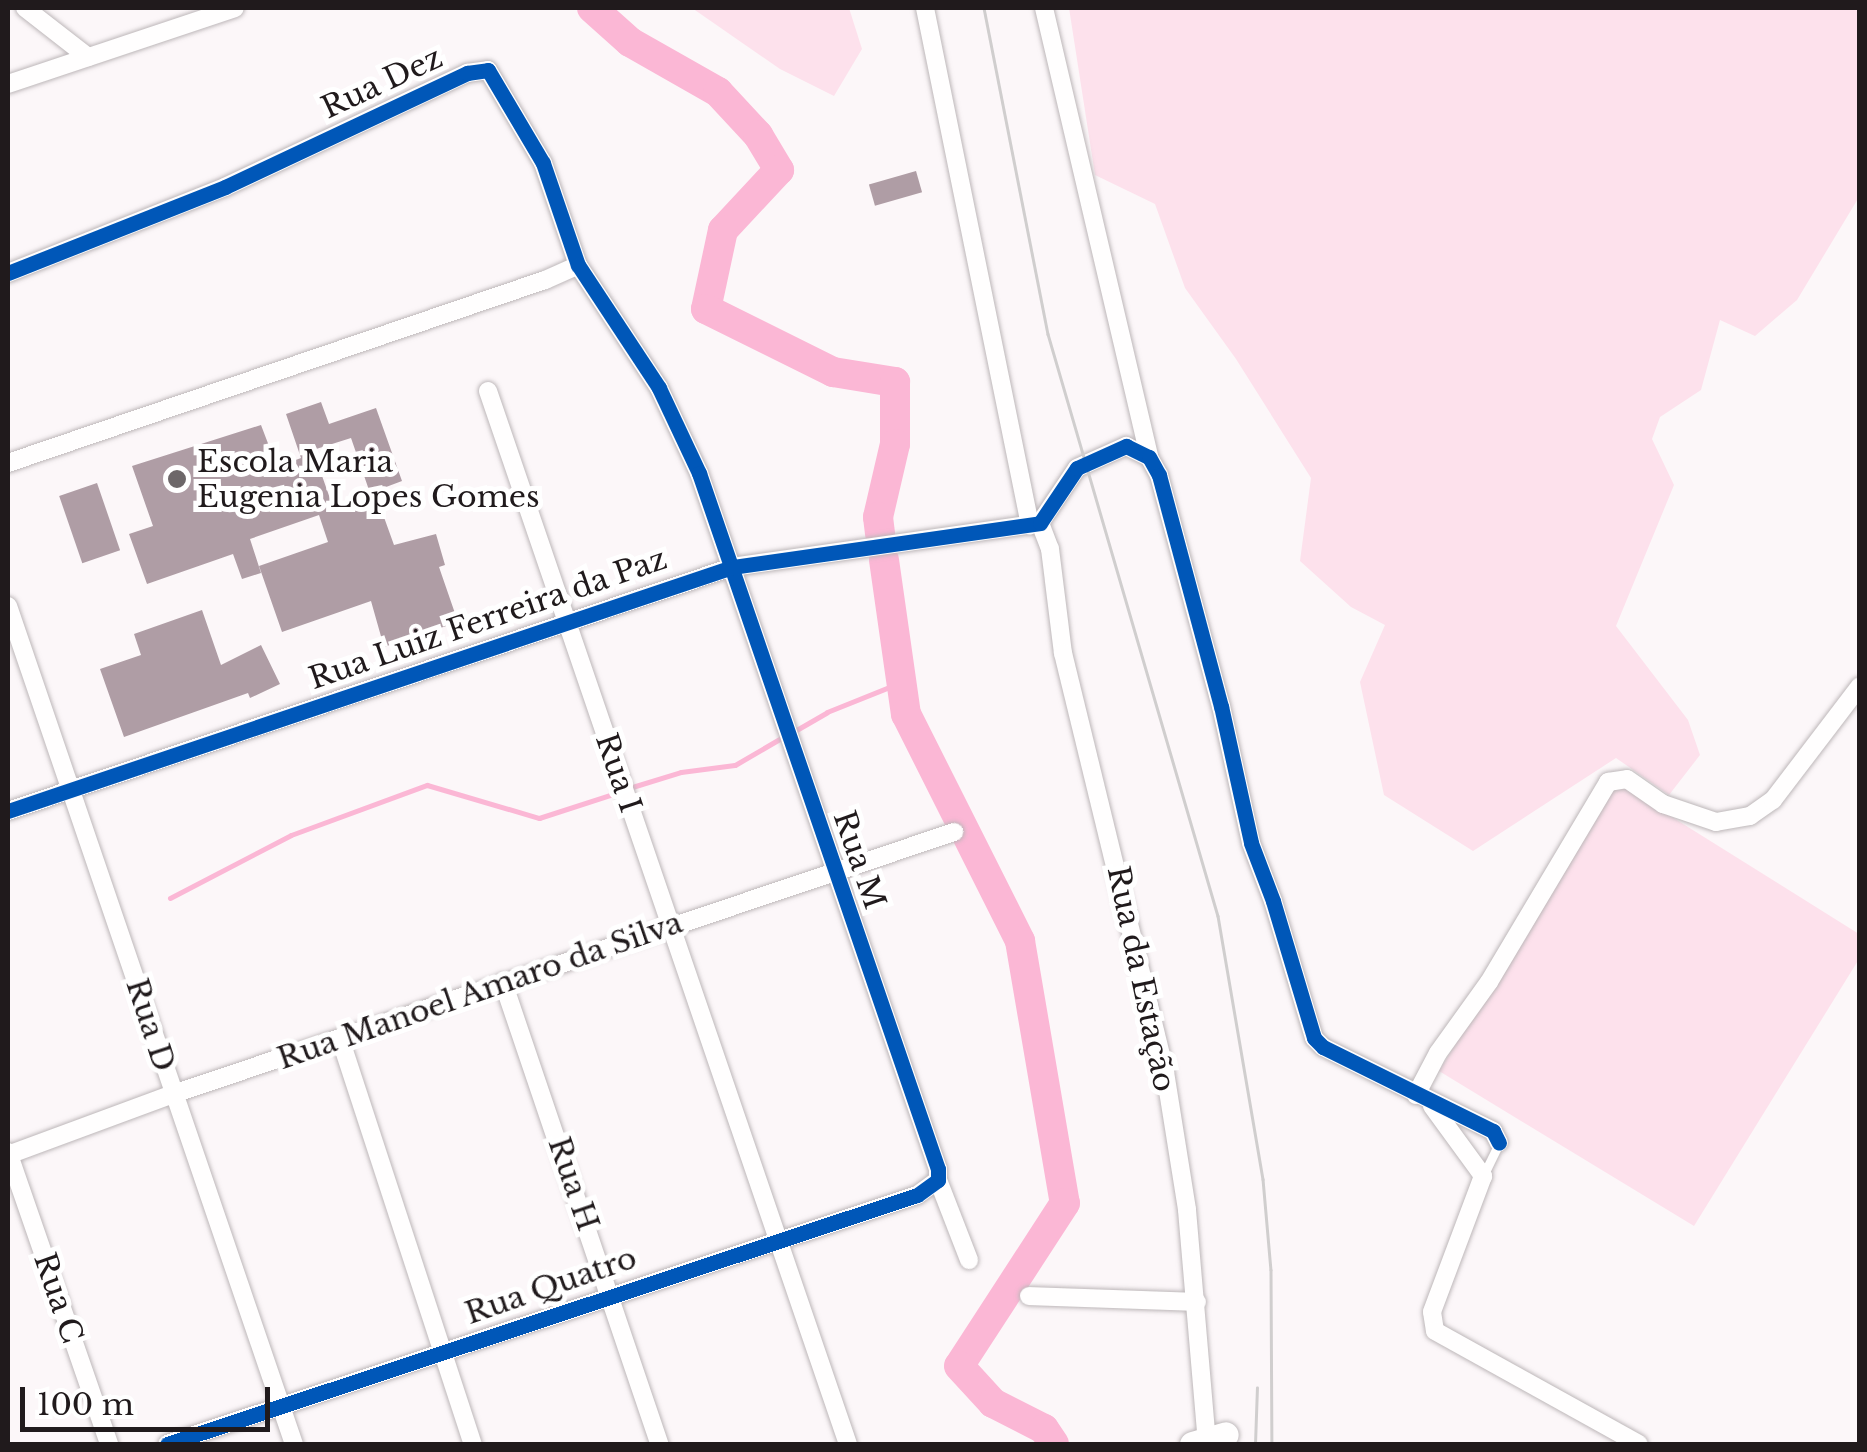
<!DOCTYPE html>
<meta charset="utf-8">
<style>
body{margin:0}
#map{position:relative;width:1867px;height:1452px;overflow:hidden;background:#fcf7f9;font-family:"Libre Baskerville",serif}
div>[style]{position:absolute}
.green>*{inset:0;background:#fde1ec}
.stream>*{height:5px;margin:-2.5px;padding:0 2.5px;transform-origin:2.5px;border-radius:2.5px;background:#fbb7d5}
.river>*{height:30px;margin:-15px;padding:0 15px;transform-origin:15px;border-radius:15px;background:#fbb7d5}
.building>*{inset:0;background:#af9da5;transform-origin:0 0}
.roads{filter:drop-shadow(0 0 2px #bdb7b9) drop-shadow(0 0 2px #bdb7b9)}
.lane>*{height:9px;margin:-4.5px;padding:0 4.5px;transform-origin:4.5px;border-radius:4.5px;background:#fffefe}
.street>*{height:18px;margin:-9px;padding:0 9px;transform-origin:9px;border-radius:9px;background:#fffefe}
.secondary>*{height:25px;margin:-12.5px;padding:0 12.5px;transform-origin:12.5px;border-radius:12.5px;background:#fffefe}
.tram>*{height:2.5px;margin:-1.25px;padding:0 1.25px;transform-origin:1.25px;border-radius:1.25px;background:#d0cece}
.cycleway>*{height:15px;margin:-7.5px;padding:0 7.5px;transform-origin:7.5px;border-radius:7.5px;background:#0057b8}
.dots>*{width:28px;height:28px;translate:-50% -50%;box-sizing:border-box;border:5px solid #fff;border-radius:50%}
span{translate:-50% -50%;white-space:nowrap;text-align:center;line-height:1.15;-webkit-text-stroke:10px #fff;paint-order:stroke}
.street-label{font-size:30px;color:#201a1c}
.poi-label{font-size:30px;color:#201a1c}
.left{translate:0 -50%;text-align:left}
.frame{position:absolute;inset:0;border:10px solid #201a1c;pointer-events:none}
.scale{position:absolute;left:20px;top:1387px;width:250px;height:45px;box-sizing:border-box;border:5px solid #201a1c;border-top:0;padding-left:12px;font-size:30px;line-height:35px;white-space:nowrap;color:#201a1c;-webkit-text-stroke:8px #fff;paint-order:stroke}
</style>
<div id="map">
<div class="green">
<i style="clip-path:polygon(692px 8px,849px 8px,862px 49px,834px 96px,780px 69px)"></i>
<i style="clip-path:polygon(1069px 8px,1859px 8px,1859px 197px,1797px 300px,1755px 336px,1720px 320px,1701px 390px,1660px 417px,1652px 439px,1674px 485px,1616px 626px,1688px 720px,1700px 755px,1669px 795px,1616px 758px,1473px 851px,1384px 795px,1360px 682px,1385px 625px,1351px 607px,1300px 561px,1311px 478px,1236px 359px,1185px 288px,1155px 204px,1095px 175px)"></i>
<i style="clip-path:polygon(1616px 782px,1859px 934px,1859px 959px,1694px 1226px,1439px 1071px)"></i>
</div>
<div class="stream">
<i style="left:793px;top:732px;width:39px;rotate:-30deg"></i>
<i style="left:827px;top:712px;width:81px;rotate:-21.8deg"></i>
<i style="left:629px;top:788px;width:54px;rotate:-17.1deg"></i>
<i style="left:681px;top:772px;width:54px;rotate:-7.4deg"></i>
<i style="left:735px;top:765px;width:56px;rotate:-30.3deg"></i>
<i style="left:170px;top:898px;width:136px;rotate:-27.5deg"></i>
<i style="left:291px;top:835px;width:145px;rotate:-20.2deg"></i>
<i style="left:427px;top:785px;width:117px;rotate:16.4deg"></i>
<i style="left:539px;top:818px;width:84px;rotate:-18deg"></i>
</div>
<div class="river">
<i style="left:592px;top:8px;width:51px;rotate:41.8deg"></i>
<i style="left:630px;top:42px;width:101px;rotate:29.6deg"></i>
<i style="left:718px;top:92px;width:59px;rotate:47.1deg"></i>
<i style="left:758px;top:135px;width:41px;rotate:59deg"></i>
<i style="left:779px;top:170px;width:82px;rotate:133deg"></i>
<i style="left:723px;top:230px;width:81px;rotate:102.1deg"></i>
<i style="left:706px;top:309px;width:142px;rotate:26.4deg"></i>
<i style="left:833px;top:372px;width:63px;rotate:9.2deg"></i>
<i style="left:895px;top:382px;width:62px;rotate:90deg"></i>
<i style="left:895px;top:444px;width:75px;rotate:103.1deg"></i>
<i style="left:878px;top:517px;width:17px;rotate:83deg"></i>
<i style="left:884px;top:560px;width:156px;rotate:81.9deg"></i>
<i style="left:906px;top:714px;width:254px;rotate:63.3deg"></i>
<i style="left:1020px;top:941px;width:266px;rotate:80.3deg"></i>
<i style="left:1065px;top:1203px;width:194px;rotate:123deg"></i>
<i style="left:959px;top:1366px;width:50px;rotate:47.4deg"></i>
<i style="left:993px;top:1403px;width:57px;rotate:27deg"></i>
<i style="left:1044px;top:1429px;width:18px;rotate:56deg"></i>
</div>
<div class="building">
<i style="left:916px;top:171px;width:22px;height:49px;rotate:74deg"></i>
<i style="clip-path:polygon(321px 402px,329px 424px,376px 408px,402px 481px,370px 493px,351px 438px,313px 450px,334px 510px,376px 495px,394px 545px,436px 534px,445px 565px,439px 567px,458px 622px,384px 647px,371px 601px,282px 632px,259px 566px,328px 542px,319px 515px,250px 539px,261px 573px,242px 579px,233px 554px,147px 584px,129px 534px,153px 526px,132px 466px,261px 425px,277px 467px,301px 458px,286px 414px)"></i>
<i style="left:97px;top:483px;width:71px;height:40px;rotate:71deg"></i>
<i style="clip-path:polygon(202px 610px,221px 665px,261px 645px,280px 684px,250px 698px,248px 693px,124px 737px,100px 669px,141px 655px,134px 634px)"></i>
</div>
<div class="roads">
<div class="lane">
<i style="left:1484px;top:1174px;width:34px;rotate:-64deg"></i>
</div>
<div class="street">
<i style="left:25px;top:8px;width:80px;rotate:37.9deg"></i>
<i style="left:925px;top:8px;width:528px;rotate:78.52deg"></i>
<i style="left:1044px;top:8px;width:461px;rotate:76.8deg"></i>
<i style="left:8px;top:84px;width:239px;rotate:-18.5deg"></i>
<i style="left:8px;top:273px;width:233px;rotate:-21.6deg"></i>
<i style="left:225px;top:187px;width:268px;rotate:-25.2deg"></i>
<i style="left:467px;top:73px;width:21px;rotate:-8deg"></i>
<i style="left:488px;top:70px;width:108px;rotate:59.4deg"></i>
<i style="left:543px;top:163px;width:108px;rotate:71.1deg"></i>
<i style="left:578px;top:265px;width:147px;rotate:56.6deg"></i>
<i style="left:659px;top:388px;width:94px;rotate:64.8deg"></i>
<i style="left:699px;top:473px;width:736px;rotate:71.05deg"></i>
<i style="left:938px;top:1169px;width:11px;rotate:90deg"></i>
<i style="left:938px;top:1180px;width:26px;rotate:144deg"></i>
<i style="left:917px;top:1195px;width:790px;rotate:161.63deg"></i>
<i style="left:488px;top:391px;width:1113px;rotate:71.13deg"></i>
<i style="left:8px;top:463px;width:567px;rotate:-18.82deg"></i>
<i style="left:545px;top:280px;width:36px;rotate:-24deg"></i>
<i style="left:1040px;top:523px;width:28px;rotate:69deg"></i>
<i style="left:1050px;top:549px;width:105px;rotate:82.9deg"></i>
<i style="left:1063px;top:653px;width:431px;rotate:76.3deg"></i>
<i style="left:1165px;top:1072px;width:140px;rotate:80.9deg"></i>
<i style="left:1187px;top:1210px;width:232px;rotate:85.1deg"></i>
<i style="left:8px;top:606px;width:885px;rotate:71.16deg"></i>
<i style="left:8px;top:811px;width:764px;rotate:-18.62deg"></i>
<i style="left:732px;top:567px;width:311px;rotate:-8.1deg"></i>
<i style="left:1040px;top:523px;width:66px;rotate:-56.1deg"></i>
<i style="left:1077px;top:468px;width:54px;rotate:-24.2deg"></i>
<i style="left:1126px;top:446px;width:25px;rotate:26deg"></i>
<i style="left:1149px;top:457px;width:21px;rotate:61deg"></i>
<i style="left:1159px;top:475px;width:239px;rotate:75deg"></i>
<i style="left:1221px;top:706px;width:140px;rotate:77.6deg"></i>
<i style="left:1251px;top:843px;width:62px;rotate:69.2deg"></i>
<i style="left:1273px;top:901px;width:143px;rotate:73.3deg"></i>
<i style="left:1314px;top:1038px;width:13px;rotate:45deg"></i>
<i style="left:1323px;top:1047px;width:190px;rotate:26.3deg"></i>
<i style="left:1493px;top:1131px;width:13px;rotate:63deg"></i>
<i style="left:503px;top:982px;width:488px;rotate:71.3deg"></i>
<i style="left:340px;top:1038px;width:427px;rotate:71.9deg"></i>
<i style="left:1416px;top:1095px;width:47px;rotate:-62.4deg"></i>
<i style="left:1438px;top:1053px;width:87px;rotate:-54.3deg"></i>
<i style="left:1489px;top:982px;width:233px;rotate:-59.2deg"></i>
<i style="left:1608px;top:782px;width:19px;rotate:-9deg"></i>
<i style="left:1627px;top:779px;width:44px;rotate:34.8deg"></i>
<i style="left:1663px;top:804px;width:56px;rotate:18.8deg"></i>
<i style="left:1716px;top:822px;width:35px;rotate:-10deg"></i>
<i style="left:1750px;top:816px;width:28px;rotate:-35deg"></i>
<i style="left:1773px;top:800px;width:143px;rotate:-52.7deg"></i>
<i style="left:1432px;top:1106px;width:87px;rotate:53.9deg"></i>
<i style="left:1483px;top:1176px;width:145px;rotate:110.6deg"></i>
<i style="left:1432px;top:1312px;width:19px;rotate:81deg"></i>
<i style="left:1435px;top:1331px;width:233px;rotate:29deg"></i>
<i style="left:8px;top:1152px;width:309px;rotate:70.9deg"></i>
<i style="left:8px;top:1155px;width:176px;rotate:-20.3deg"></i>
<i style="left:173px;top:1094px;width:824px;rotate:-18.54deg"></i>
<i style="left:938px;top:1180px;width:86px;rotate:68.8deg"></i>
<i style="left:1029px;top:1296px;width:168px;rotate:2deg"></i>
</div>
<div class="secondary">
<i style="left:1192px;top:1444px;width:35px;rotate:-16deg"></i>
</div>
</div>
<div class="tram">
<i style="left:984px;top:8px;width:332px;rotate:78.9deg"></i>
<i style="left:1048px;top:334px;width:606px;rotate:73.72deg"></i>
<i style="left:1218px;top:916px;width:267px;rotate:80.3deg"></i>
<i style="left:1263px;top:1179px;width:91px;rotate:85deg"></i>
<i style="left:1271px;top:1270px;width:174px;rotate:89.7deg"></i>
<i style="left:1255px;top:1444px;width:56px;rotate:-88deg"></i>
</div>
<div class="cycleway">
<i style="left:8px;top:273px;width:233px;rotate:-21.6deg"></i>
<i style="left:225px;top:187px;width:268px;rotate:-25.2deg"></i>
<i style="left:467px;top:73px;width:21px;rotate:-8deg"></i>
<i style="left:488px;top:70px;width:108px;rotate:59.4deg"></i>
<i style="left:543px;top:163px;width:108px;rotate:71.1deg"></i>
<i style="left:578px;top:265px;width:147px;rotate:56.6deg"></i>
<i style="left:659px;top:388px;width:94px;rotate:64.8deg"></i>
<i style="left:699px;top:473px;width:736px;rotate:71.05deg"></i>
<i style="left:938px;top:1169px;width:11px;rotate:90deg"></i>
<i style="left:938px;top:1180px;width:26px;rotate:144deg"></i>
<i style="left:917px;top:1195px;width:790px;rotate:161.63deg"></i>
<i style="left:8px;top:811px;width:764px;rotate:-18.62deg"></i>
<i style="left:732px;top:567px;width:311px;rotate:-8.1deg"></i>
<i style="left:1040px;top:523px;width:66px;rotate:-56.1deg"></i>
<i style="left:1077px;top:468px;width:54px;rotate:-24.2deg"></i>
<i style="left:1126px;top:446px;width:25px;rotate:26deg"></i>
<i style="left:1149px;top:457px;width:21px;rotate:61deg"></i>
<i style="left:1159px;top:475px;width:239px;rotate:75deg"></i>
<i style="left:1221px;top:706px;width:140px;rotate:77.6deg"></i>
<i style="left:1251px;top:843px;width:62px;rotate:69.2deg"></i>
<i style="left:1273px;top:901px;width:143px;rotate:73.3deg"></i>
<i style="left:1314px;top:1038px;width:13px;rotate:45deg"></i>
<i style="left:1323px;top:1047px;width:190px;rotate:26.3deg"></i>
<i style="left:1493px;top:1131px;width:13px;rotate:63deg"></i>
</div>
<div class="dots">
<i style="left:177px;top:479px;background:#6d6769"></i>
</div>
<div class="street-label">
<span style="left:382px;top:83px;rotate:-25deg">Rua Dez</span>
<span style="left:488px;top:619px;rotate:-19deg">Rua Luiz Ferreira da Paz</span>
<span style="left:618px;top:773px;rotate:71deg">Rua I</span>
<span style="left:859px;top:860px;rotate:71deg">Rua M</span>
<span style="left:1141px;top:979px;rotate:78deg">Rua da Estação</span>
<span style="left:480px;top:991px;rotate:-19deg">Rua Manoel Amaro da Silva</span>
<span style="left:150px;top:1025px;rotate:72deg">Rua D</span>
<span style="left:573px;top:1184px;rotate:71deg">Rua H</span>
<span style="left:551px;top:1286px;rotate:-19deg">Rua Quatro</span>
<span style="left:58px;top:1298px;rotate:71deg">Rua C</span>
</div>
<div class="poi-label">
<span class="left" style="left:197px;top:479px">Escola Maria<br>Eugenia Lopes Gomes</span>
</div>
<div class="frame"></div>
<div class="scale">100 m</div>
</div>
